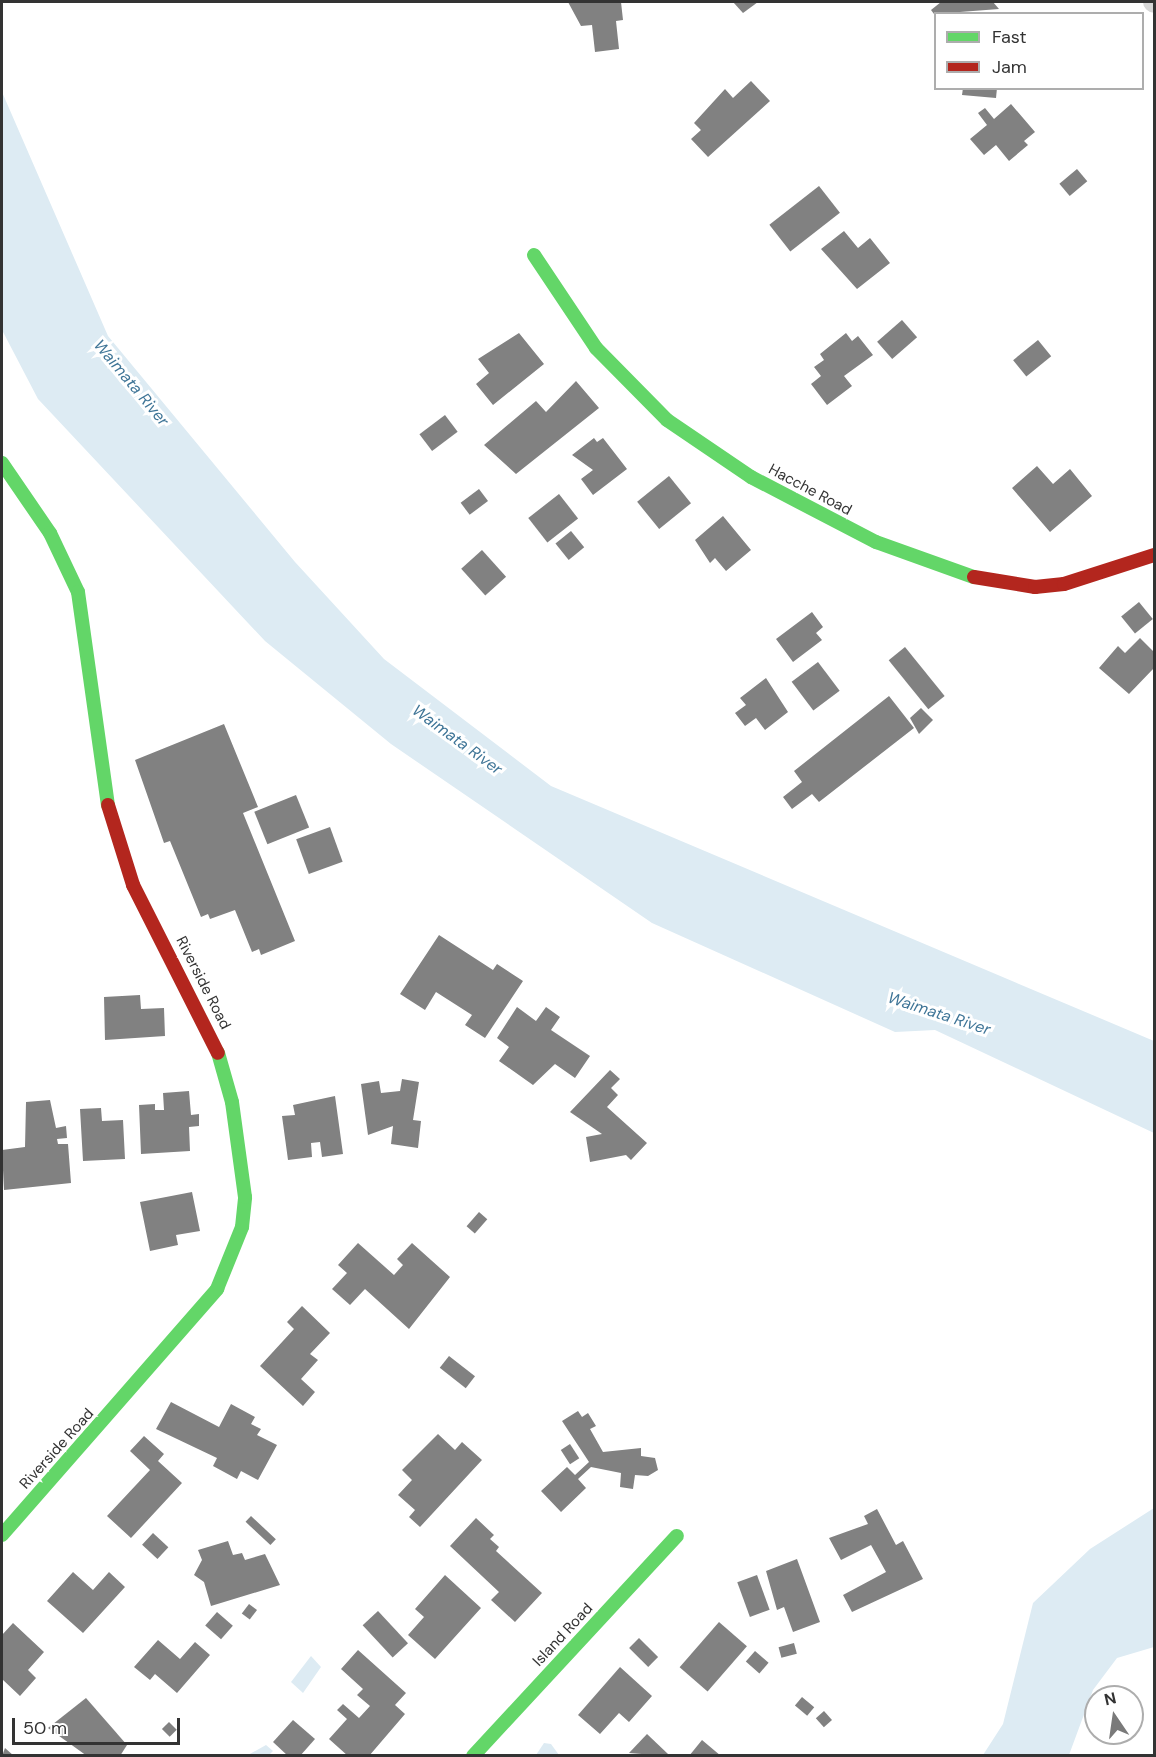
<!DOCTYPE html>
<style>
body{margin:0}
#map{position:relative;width:1156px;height:1757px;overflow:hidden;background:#fff;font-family:"DM Sans",sans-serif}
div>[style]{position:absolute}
.water>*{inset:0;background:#ddebf3}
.building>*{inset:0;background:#818181;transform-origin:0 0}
.street>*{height:20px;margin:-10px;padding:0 10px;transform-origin:10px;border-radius:10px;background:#d7d7d7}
.fast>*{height:14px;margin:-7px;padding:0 7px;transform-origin:7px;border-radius:7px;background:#63d668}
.jam>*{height:14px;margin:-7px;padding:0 7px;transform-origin:7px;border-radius:7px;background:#b3261e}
span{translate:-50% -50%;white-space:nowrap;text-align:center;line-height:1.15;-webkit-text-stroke:6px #fff;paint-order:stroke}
.street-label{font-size:15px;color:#333}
.water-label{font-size:16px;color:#3f7597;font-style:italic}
.frame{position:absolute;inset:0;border:3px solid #333;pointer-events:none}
.legend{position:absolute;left:934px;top:12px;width:210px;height:78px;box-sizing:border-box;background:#fff;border:2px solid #adadad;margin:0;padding:8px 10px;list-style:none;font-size:18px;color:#333}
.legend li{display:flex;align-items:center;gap:12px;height:30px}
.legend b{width:30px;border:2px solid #adadad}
.north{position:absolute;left:1084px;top:1685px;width:60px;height:60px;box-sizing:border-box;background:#fff;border:2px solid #adadad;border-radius:50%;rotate:347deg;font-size:16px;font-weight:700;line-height:24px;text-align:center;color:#333}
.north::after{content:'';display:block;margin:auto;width:21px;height:27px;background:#7a7a7a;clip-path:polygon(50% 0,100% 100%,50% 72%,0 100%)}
.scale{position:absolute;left:12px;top:1718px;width:168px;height:27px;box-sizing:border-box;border:3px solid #333;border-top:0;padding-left:8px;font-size:18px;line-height:21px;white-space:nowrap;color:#333;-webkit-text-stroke:4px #fff;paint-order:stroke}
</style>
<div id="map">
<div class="water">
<i style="clip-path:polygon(2px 92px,108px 336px,295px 562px,384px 659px,551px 786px,1154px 1041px,1154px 1133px,935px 1030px,895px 1032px,652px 923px,391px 744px,265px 641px,38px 399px,2px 330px)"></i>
<i style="clip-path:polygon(1154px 1508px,1154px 1647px,1117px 1658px,1093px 1690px,1069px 1755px,983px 1755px,1003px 1724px,1033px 1603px,1090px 1549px)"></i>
<i style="clip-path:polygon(311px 1656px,321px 1667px,303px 1693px,291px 1682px)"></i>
<i style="clip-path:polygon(544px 1743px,551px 1744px,559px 1755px,536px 1755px)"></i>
<i style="clip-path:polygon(266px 1745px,273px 1751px,269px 1755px,248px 1755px)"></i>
</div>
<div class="building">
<i style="clip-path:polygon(568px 2px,621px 2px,623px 20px,616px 21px,619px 49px,595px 52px,592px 25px,581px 26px)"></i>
<i style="clip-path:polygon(733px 2px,758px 2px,743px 13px)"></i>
<i style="clip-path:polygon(941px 2px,993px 2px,999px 9px,934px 14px,931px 10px)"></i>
<i style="clip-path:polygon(751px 81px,770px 101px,708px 157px,691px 139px,701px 130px,694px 123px,725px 89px,733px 98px)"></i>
<i style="clip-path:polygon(963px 88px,997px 88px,996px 98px,962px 95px)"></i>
<i style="clip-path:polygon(1011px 104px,1035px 132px,1024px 141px,1028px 145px,1009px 161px,996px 145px,984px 155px,970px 139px,987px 125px,978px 113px,985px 108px,994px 119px)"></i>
<i style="left:1077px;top:169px;width:16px;height:23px;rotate:50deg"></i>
<i style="left:819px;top:186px;width:34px;height:63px;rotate:52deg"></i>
<i style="clip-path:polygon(844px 231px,858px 248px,870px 238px,890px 263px,857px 289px,821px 249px)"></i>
<i style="left:902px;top:320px;width:23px;height:33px;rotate:49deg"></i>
<i style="clip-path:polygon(519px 333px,544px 364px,493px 405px,476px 384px,489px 373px,478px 359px)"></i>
<i style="clip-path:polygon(846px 333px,852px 341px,858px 336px,873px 355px,844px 376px,852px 386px,827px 405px,811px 384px,821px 376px,814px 367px,824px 360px,820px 354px)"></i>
<i style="left:1038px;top:340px;width:21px;height:32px;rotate:51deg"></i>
<i style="clip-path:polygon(576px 381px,599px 408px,516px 474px,484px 445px,536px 401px,546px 412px)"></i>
<i style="left:445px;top:415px;width:21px;height:32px;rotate:53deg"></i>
<i style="clip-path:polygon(594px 438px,597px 442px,603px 438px,627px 469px,593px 495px,581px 479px,593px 470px,572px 455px)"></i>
<i style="clip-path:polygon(1037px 466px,1053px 484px,1070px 469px,1092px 496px,1050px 532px,1012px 488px)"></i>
<i style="left:669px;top:476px;width:35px;height:41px;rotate:51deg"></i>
<i style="left:479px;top:489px;width:15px;height:23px;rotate:53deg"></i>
<i style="left:559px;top:494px;width:31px;height:39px;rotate:52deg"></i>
<i style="clip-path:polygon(723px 516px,751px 550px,726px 571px,715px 558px,710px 563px,695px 540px)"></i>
<i style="left:571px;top:531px;width:21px;height:20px;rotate:51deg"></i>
<i style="left:482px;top:550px;width:36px;height:28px;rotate:48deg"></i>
<i style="left:1139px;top:602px;width:22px;height:23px;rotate:51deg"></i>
<i style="clip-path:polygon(812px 612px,823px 627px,816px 633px,822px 640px,793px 662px,776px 639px)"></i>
<i style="clip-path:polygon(1140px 638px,1154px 652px,1154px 668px,1129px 694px,1099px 668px,1118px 646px,1125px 653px)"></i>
<i style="left:905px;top:647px;width:63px;height:21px;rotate:51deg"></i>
<i style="left:818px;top:662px;width:36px;height:33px;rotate:53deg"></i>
<i style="clip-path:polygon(766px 678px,788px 712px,765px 730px,756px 718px,745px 726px,735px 713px,746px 705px,740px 698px)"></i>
<i style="clip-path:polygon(889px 696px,914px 728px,819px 802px,812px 794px,792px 809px,783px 797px,802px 782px,794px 771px)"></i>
<i style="clip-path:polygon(921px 708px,933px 720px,919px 734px,910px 718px)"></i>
<i style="clip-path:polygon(224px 724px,258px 807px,243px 813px,295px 941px,261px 955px,259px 949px,252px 952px,235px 910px,210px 919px,208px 914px,201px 917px,170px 841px,164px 843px,135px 760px)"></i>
<i style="left:296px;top:795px;width:35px;height:45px;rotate:68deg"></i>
<i style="left:330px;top:827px;width:37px;height:36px;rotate:70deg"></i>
<i style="clip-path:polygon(439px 935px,493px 970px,497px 964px,523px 981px,485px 1038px,465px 1025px,472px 1015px,436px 992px,425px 1010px,400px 994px)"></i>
<i style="clip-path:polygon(140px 995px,141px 1009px,164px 1008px,165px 1036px,105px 1040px,104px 997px)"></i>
<i style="clip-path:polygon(517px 1007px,536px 1021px,546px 1007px,560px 1017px,551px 1030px,590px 1056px,575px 1078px,555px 1064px,533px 1085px,499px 1061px,509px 1047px,497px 1038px)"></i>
<i style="clip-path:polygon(610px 1070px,620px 1079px,611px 1088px,618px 1095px,607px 1107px,647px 1143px,631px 1160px,626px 1155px,590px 1162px,586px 1137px,602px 1134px,570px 1112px)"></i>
<i style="clip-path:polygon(402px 1079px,419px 1082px,413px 1120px,421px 1121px,418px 1148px,391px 1144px,393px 1126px,368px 1135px,361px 1084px,379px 1081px,381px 1093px,400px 1091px)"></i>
<i style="clip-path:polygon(189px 1091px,191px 1115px,199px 1114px,199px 1126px,189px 1127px,190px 1151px,141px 1154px,139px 1105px,155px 1104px,155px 1110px,164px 1110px,163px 1093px)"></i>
<i style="clip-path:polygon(335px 1096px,343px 1154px,322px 1157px,320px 1142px,311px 1143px,312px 1157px,288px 1160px,282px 1116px,295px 1115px,293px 1105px)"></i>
<i style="clip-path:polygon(50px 1100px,56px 1128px,66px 1126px,67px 1138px,57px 1139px,58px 1144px,68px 1144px,71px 1183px,4px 1190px,2px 1150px,25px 1147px,26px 1102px)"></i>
<i style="clip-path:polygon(101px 1108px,102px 1121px,123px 1120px,125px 1159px,83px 1161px,80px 1109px)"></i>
<i style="clip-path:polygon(192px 1192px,200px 1231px,176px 1235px,178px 1245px,150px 1251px,140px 1202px)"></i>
<i style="left:479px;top:1212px;width:11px;height:19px;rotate:41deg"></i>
<i style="clip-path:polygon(358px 1243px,394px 1275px,403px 1265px,397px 1259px,412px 1243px,450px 1277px,409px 1329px,365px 1289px,350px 1305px,332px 1289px,347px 1273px,338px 1265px)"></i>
<i style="clip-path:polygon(302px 1306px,330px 1333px,310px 1354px,318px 1360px,301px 1379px,315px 1392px,303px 1406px,260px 1366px,294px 1329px,287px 1322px)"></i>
<i style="left:449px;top:1356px;width:33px;height:15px;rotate:38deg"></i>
<i style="clip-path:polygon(171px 1402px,219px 1427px,231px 1404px,255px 1417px,251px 1424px,261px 1429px,257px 1435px,277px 1445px,258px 1480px,241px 1471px,237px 1479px,213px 1466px,217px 1458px,156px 1429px)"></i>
<i style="clip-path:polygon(578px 1411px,582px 1417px,588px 1413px,596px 1426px,590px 1429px,603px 1452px,641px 1448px,641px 1456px,655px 1458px,658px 1470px,648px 1476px,635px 1475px,633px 1489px,620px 1487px,621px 1473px,591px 1467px,578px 1479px,586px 1488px,561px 1512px,541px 1491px,567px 1467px,575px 1475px,589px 1462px,562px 1421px)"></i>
<i style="clip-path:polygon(438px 1434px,455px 1450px,462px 1442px,482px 1460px,420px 1527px,409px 1517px,415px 1510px,398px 1495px,412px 1480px,402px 1470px)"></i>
<i style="clip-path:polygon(144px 1436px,164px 1454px,158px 1461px,182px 1483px,131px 1538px,107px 1516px,150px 1470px,130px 1451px)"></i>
<i style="left:570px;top:1444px;width:17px;height:11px;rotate:57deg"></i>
<i style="clip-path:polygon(877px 1509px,896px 1545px,903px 1541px,923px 1579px,852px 1612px,843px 1595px,886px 1572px,871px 1545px,841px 1560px,829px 1538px,868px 1524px,864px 1516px)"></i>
<i style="left:251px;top:1516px;width:34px;height:8px;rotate:43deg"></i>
<i style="clip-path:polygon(476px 1518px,494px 1535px,490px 1539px,499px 1547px,496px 1551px,542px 1593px,515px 1622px,491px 1600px,499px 1592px,450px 1546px)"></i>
<i style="left:153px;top:1533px;width:21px;height:16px;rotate:43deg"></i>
<i style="clip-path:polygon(228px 1541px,233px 1555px,242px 1553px,245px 1560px,265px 1554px,280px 1585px,211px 1606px,204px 1582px,194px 1575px,202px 1560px,198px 1550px)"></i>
<i style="clip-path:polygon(797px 1559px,820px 1622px,793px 1632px,784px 1607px,777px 1610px,766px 1571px)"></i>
<i style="clip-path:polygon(73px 1572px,93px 1590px,109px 1572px,125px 1587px,83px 1633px,47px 1601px)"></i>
<i style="clip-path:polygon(445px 1575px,481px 1608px,435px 1659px,408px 1635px,424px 1617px,415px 1609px)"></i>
<i style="left:757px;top:1575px;width:37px;height:21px;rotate:70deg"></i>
<i style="left:249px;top:1604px;width:10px;height:12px;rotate:37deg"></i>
<i style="left:378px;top:1611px;width:44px;height:21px;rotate:47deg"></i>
<i style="left:217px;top:1612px;width:21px;height:18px;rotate:41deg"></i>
<i style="left:719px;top:1622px;width:37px;height:60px;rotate:41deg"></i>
<i style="clip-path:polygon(13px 1623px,44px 1652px,28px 1670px,36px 1678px,20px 1696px,2px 1679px,2px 1635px)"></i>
<i style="left:639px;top:1638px;width:27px;height:14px;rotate:45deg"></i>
<i style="clip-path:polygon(158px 1640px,180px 1659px,195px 1642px,210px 1655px,177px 1693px,155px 1674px,150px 1680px,134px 1667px)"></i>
<i style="left:794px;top:1643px;width:11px;height:16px;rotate:75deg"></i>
<i style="clip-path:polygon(358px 1650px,406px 1693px,395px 1705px,405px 1714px,369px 1756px,348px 1756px,329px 1739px,347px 1719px,337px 1710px,343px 1704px,359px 1718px,370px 1706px,357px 1695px,363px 1689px,341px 1669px)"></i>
<i style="left:755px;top:1651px;width:18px;height:14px;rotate:41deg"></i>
<i style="clip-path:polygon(620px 1667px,652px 1696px,629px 1722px,619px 1713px,600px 1734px,578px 1715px)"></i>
<i style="left:802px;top:1697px;width:16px;height:11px;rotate:40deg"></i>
<i style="clip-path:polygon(86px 1698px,127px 1745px,120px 1756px,87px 1756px,48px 1728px)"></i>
<i style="left:824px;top:1711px;width:12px;height:11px;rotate:48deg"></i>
<i style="clip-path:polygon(293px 1720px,315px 1739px,300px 1756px,288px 1756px,273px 1742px)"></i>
<i style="left:169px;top:1722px;width:11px;height:10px;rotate:45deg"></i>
<i style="clip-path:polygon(647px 1734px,668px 1754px,667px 1756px,629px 1753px)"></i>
<i style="clip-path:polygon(702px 1740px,721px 1756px,689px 1756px)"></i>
<i style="clip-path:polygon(5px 1748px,14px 1756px,2px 1756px)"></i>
</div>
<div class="street">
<i style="left:1153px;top:2px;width:1px;rotate:45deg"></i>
</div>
<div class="fast">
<i style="left:534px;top:255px;width:112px;rotate:56.3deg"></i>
<i style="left:596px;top:348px;width:101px;rotate:45.4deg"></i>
<i style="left:667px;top:420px;width:102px;rotate:34.2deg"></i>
<i style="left:751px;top:477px;width:141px;rotate:27.5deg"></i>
<i style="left:876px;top:542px;width:104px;rotate:19.7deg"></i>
<i style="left:2px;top:463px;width:85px;rotate:55.6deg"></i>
<i style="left:50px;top:533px;width:65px;rotate:64.6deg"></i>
<i style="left:78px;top:592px;width:215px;rotate:82deg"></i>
<i style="left:2px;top:1535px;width:327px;rotate:-48.8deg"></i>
<i style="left:217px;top:1289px;width:67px;rotate:-68deg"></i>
<i style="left:242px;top:1227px;width:30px;rotate:-84deg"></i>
<i style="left:245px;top:1197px;width:96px;rotate:-97.8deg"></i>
<i style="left:232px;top:1102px;width:51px;rotate:-105.9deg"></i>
<i style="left:473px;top:1756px;width:300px;rotate:-47.2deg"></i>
</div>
<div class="jam">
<i style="left:974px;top:577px;width:62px;rotate:9.3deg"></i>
<i style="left:1035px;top:587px;width:29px;rotate:-6deg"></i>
<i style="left:1064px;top:584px;width:95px;rotate:-17.9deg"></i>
<i style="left:108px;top:805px;width:84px;rotate:72.6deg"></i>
<i style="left:133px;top:885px;width:188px;rotate:63.2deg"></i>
</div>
<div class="street-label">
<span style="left:810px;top:490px;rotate:28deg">Hacche Road</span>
<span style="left:203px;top:983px;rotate:63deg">Riverside Road</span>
<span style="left:57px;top:1449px;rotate:-48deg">Riverside Road</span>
<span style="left:563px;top:1635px;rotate:-47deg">Island Road</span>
</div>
<div class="water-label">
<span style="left:131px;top:383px;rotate:50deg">Waimata River</span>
<span style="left:457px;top:740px;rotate:36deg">Waimata River</span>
<span style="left:939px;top:1014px;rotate:18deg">Waimata River</span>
</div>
<div class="frame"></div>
<ul class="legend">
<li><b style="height:8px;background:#63d668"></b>Fast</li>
<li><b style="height:8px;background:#b3261e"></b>Jam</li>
</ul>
<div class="north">N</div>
<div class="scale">50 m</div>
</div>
